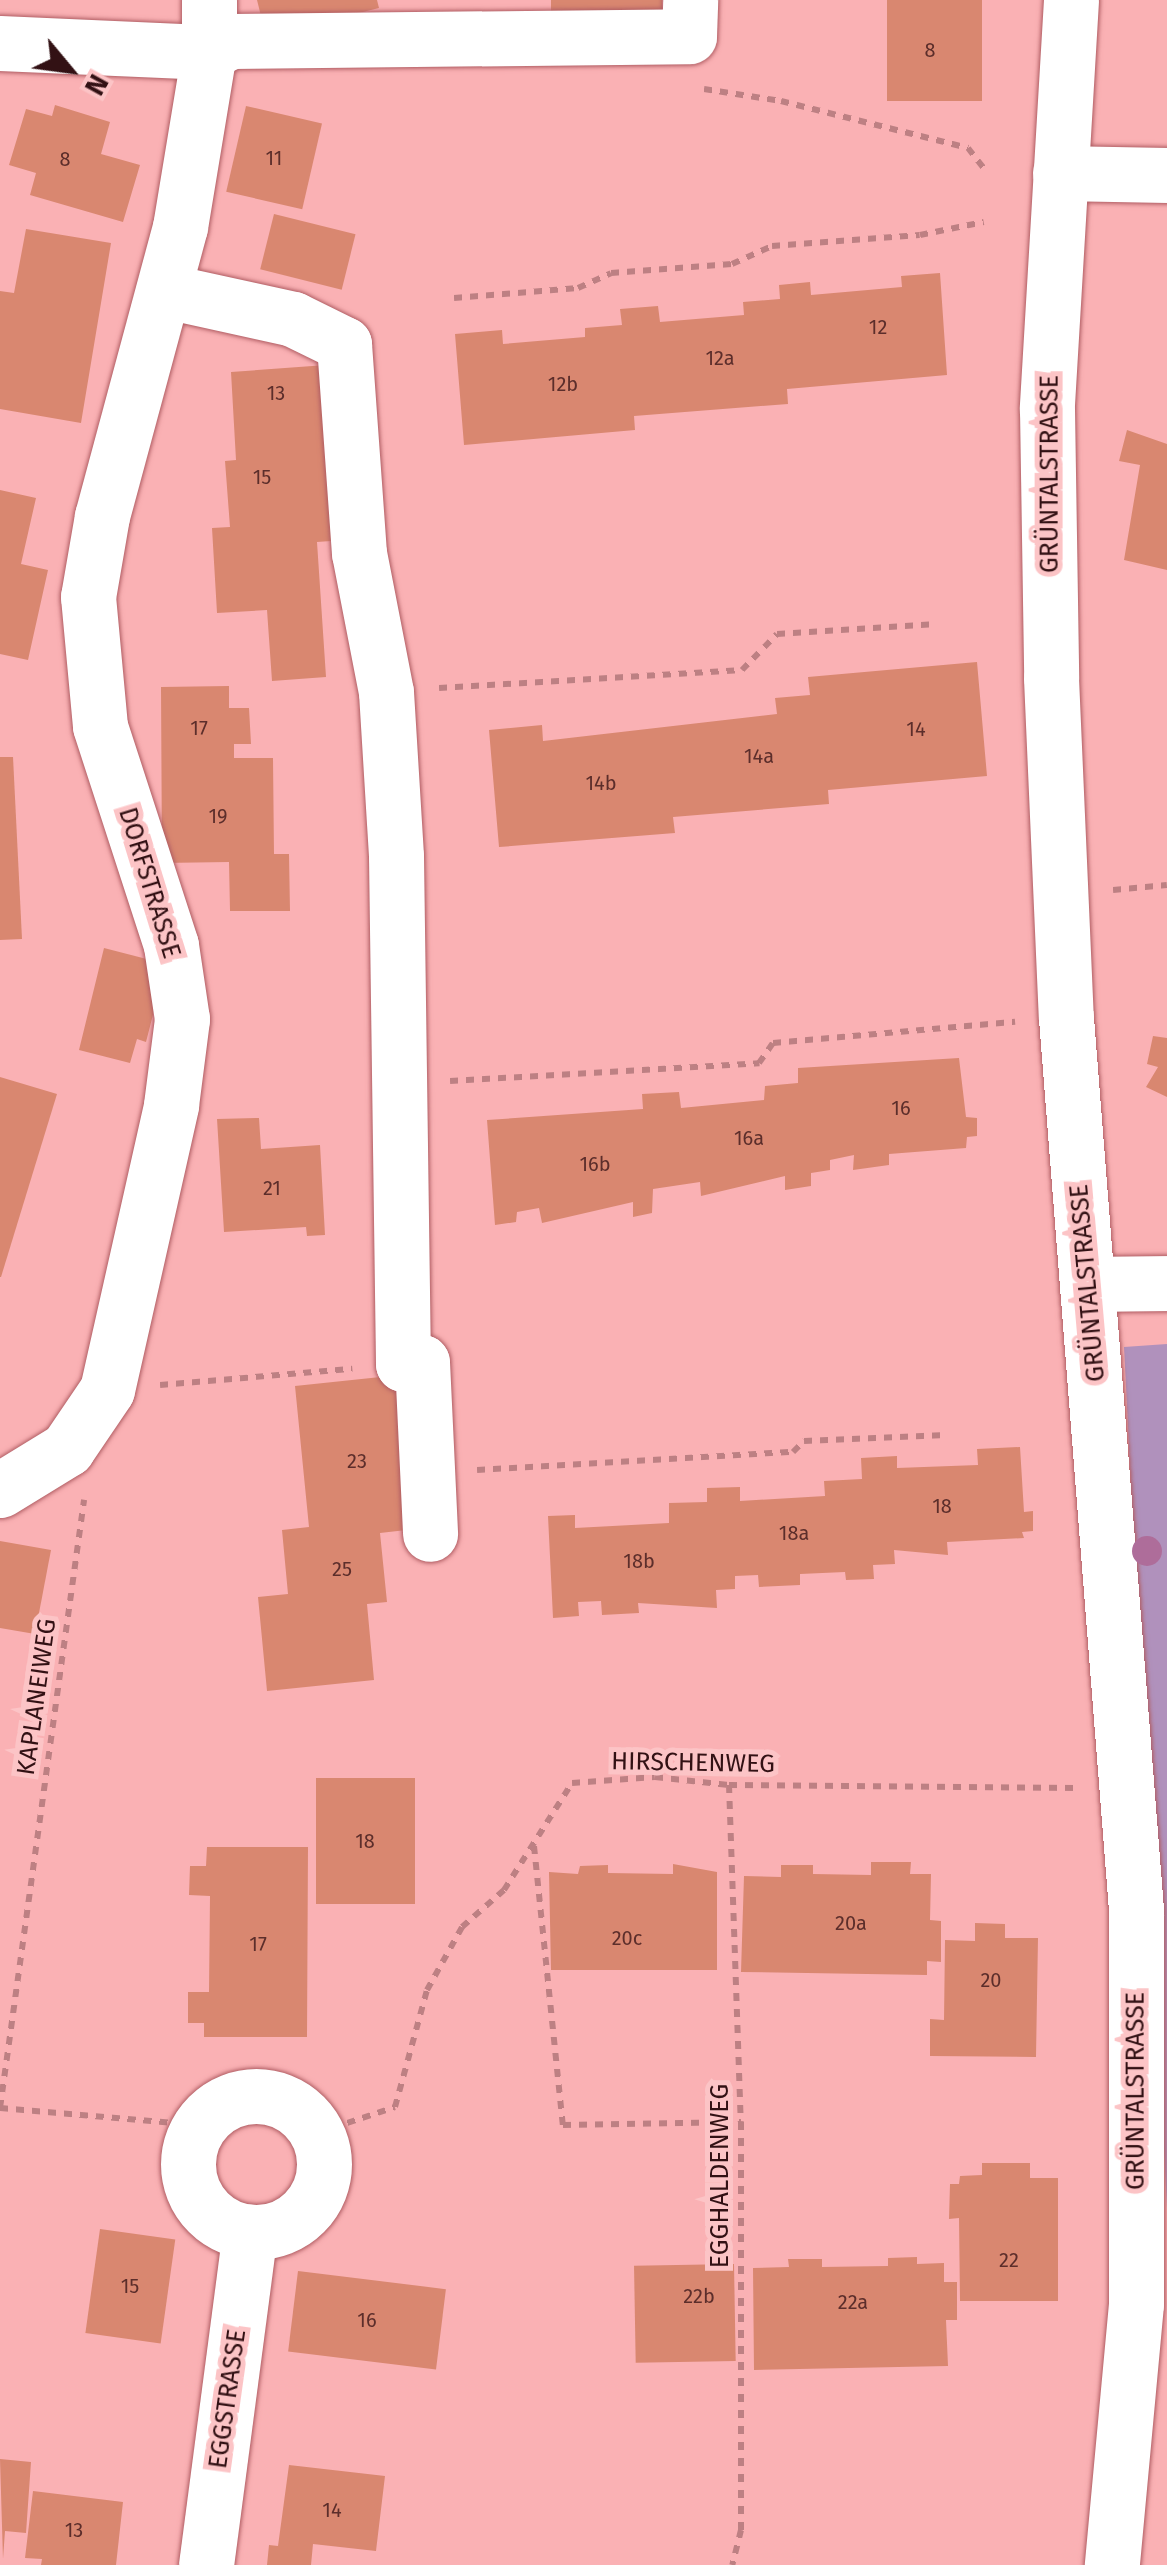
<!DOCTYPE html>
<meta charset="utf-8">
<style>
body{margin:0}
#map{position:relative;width:1167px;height:2565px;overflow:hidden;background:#fab1b4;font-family:"Fira Sans",sans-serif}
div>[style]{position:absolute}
.green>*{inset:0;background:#b091bc}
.building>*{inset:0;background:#d98770;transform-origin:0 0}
.path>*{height:6px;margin-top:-3px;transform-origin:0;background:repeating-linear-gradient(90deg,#bd8083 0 8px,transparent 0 16px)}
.roads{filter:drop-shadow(0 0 2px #b05d63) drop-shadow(0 0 2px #b05d63)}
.minor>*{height:55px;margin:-27.5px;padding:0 27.5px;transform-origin:27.5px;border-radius:27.5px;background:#fff}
.minor>.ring{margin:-27.5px;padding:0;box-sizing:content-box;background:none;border:55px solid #fff;border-radius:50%}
.trees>*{width:30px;height:30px;margin:-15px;border-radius:50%;background:#ae6d9a}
span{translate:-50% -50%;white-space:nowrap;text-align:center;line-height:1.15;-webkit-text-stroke:10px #fcc4c6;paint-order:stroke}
.number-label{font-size:20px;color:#5c2e2b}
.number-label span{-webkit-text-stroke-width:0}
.street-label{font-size:25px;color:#321114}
.north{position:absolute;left:20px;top:20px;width:100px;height:100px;-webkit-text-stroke:8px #fcc4c6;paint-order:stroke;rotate:119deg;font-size:28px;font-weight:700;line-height:40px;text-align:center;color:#321114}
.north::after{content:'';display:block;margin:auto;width:35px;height:45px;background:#321114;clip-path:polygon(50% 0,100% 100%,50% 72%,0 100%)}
</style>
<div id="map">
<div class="green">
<i style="clip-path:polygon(1167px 1344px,1167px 2208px,1124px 1347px)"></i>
</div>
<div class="building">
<i style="clip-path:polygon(257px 0,377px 0,379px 8px,266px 36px)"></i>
<i style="left:551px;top:0;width:111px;height:16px"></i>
<i style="left:887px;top:0;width:95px;height:101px"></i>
<i style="clip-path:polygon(55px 105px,110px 122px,101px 154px,140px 165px,123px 222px,30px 195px,36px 173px,9px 165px,26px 109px,52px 116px)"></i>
<i style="left:246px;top:106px;width:78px;height:88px;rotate:13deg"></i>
<i style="left:274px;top:214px;width:84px;height:57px;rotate:14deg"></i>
<i style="clip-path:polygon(26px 229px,111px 243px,81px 423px,0 409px,0 291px,14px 293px)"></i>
<i style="clip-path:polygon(940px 273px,947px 375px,787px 389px,788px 404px,634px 416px,635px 430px,464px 445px,455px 334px,502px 330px,503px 344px,585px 337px,585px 328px,622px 325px,620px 309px,658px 306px,660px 322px,744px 315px,743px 302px,780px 299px,779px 285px,810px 282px,811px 295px,902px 287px,901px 276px)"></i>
<i style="clip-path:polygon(340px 364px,331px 541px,317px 542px,326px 677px,272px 681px,267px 610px,217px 613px,212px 528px,230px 527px,225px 461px,236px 460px,231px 372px)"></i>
<i style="clip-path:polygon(1127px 430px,1167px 444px,1167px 570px,1124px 560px,1140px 465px,1119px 461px)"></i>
<i style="clip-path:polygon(0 490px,36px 498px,21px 564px,48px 570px,28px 660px,0 654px)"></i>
<i style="clip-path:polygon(977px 662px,987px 776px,828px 790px,829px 804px,673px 817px,675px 833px,499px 847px,489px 730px,542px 725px,543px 741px,777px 714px,775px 698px,810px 695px,808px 677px)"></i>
<i style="clip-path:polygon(229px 686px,229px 708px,249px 708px,251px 744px,234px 744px,234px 758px,273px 758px,274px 854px,289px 854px,290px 911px,230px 911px,229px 862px,162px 863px,161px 687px)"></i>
<i style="clip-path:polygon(0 757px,13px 757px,22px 939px,0 940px)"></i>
<i style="clip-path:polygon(104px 948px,166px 964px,146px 1042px,137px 1039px,130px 1063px,79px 1050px)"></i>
<i style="clip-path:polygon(1153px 1036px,1167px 1038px,1167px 1097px,1146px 1087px,1158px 1067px,1147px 1064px)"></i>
<i style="clip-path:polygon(959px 1058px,966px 1117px,977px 1118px,977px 1136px,967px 1137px,966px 1148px,889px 1154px,889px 1165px,853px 1170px,854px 1155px,830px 1160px,830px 1170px,811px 1173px,811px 1186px,785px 1190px,785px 1176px,701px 1196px,700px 1182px,653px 1189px,652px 1213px,633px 1217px,633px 1202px,542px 1223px,539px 1208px,517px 1212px,516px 1222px,495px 1225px,487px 1120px,643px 1109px,642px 1094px,679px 1092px,681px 1108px,764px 1100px,765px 1086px,798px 1083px,798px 1068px)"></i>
<i style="clip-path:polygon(0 1077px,57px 1094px,1px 1277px,0 1277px)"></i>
<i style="clip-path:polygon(259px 1118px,261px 1149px,320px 1145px,325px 1235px,307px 1236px,306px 1227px,224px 1232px,217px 1119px)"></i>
<i style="clip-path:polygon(409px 1374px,424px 1528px,380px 1533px,387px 1602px,367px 1604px,374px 1680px,267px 1691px,258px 1597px,288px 1594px,282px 1530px,309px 1527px,295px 1386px)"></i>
<i style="clip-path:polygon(1020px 1447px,1024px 1512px,1033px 1511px,1033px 1531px,1022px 1532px,1024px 1538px,947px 1542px,948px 1555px,894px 1550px,895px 1564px,873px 1565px,874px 1579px,846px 1580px,845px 1572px,800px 1574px,800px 1585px,759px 1587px,758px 1575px,735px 1576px,735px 1589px,716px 1590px,717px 1608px,638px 1603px,639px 1613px,602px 1615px,601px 1601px,578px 1602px,579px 1616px,553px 1618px,548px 1516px,575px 1515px,575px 1528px,669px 1523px,669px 1503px,707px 1502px,707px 1488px,740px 1487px,740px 1501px,825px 1496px,824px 1481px,862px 1479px,861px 1458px,897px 1456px,897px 1468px,978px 1465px,977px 1449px)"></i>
<i style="clip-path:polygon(0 1541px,51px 1550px,35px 1634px,0 1628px)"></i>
<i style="left:316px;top:1778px;width:99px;height:126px"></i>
<i style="clip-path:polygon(207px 1847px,308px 1847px,307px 2037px,204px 2037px,204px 2023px,188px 2023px,188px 1992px,209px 1992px,210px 1896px,189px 1895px,190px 1866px,206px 1866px)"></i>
<i style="clip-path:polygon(871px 1862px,911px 1862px,910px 1874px,931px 1874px,930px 1920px,941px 1921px,941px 1962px,927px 1961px,927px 1975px,741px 1972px,744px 1876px,781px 1877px,781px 1865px,813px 1865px,813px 1874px,871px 1875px)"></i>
<i style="clip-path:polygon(673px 1864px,717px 1872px,717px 1970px,551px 1970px,549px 1872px,578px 1874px,580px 1866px,608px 1865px,608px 1873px,673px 1874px)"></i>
<i style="clip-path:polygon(975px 1923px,1005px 1924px,1005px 1938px,1038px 1938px,1036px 2057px,930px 2056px,930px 2019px,944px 2020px,945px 1940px,975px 1941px)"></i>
<i style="clip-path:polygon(982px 2163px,1030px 2163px,1030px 2178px,1058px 2178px,1058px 2301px,960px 2301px,959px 2218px,949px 2219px,950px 2184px,959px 2184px,960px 2176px,982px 2175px)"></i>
<i style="left:100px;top:2229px;width:76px;height:105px;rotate:8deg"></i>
<i style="clip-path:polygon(917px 2257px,917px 2264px,944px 2263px,944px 2282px,957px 2282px,957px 2320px,946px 2320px,948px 2366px,754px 2370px,753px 2268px,789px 2267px,788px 2259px,822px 2259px,822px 2267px,888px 2266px,888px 2258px)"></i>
<i style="left:734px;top:2264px;width:97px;height:100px;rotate:89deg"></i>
<i style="left:298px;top:2271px;width:149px;height:81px;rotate:7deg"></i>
<i style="clip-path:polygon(0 2459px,31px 2462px,26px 2533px,5px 2531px,3px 2559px)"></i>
<i style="clip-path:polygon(289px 2465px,385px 2476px,376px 2551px,313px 2544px,311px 2565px,267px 2565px,269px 2545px,278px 2546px)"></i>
<i style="clip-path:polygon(33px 2491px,123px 2502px,116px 2565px,41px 2565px,42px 2559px,25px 2558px)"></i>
</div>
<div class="path">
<i style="left:704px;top:89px;width:78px;rotate:8.9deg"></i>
<i style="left:781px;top:101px;width:193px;rotate:14.1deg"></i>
<i style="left:968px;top:148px;width:29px;rotate:52deg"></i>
<i style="left:454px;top:298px;width:124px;rotate:-4.6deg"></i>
<i style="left:578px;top:288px;width:36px;rotate:-24deg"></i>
<i style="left:611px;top:273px;width:121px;rotate:-4.3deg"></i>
<i style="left:732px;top:264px;width:44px;rotate:-24.2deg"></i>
<i style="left:772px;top:246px;width:148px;rotate:-4.3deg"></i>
<i style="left:920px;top:235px;width:65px;rotate:-11.5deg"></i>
<i style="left:439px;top:688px;width:304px;rotate:-3.4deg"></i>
<i style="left:742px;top:670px;width:50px;rotate:-45.8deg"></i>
<i style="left:777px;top:634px;width:160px;rotate:-3.6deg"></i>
<i style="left:1113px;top:890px;width:54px;rotate:-5.3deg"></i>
<i style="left:450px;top:1081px;width:310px;rotate:-3.3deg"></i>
<i style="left:759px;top:1063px;width:24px;rotate:-55deg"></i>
<i style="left:773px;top:1043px;width:243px;rotate:-5deg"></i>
<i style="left:160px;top:1385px;width:193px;rotate:-4.8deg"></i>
<i style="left:477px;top:1470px;width:317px;rotate:-3.3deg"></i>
<i style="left:793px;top:1452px;width:16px;rotate:-45deg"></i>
<i style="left:804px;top:1441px;width:142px;rotate:-2.4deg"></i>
<i style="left:729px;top:1785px;width:337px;rotate:88deg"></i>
<i style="left:741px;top:2122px;width:408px;rotate:90deg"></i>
<i style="left:741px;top:2530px;width:36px;rotate:104deg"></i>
<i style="left:534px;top:1846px;width:281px;rotate:84.1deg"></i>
<i style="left:563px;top:2125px;width:178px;rotate:-1deg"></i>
<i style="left:0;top:2108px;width:614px;rotate:-82.13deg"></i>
<i style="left:0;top:2108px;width:201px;rotate:4.9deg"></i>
<i style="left:317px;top:2133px;width:82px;rotate:-18.4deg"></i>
<i style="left:395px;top:2107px;width:121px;rotate:-74.7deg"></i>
<i style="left:427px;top:1990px;width:72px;rotate:-60.9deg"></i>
<i style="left:462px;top:1927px;width:56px;rotate:-41.4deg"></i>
<i style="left:504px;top:1890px;width:127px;rotate:-57.6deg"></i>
<i style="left:572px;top:1783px;width:83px;rotate:-4.1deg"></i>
<i style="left:655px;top:1777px;width:74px;rotate:6.2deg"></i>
<i style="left:729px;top:1785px;width:348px;rotate:0.5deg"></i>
</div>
<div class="roads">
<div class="minor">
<i style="left:1071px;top:0;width:410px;rotate:93.4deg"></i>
<i style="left:1047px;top:409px;width:269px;rotate:89.1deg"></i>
<i style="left:1051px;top:678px;width:340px;rotate:87.5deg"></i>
<i style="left:1066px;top:1018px;width:895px;rotate:85.51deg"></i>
<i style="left:1136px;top:1910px;width:394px;rotate:90deg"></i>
<i style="left:1136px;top:2304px;width:262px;rotate:95.3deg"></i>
<i style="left:0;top:43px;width:209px;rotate:2.5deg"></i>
<i style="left:209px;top:52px;width:25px;rotate:-27deg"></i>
<i style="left:231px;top:41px;width:458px;rotate:-0.6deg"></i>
<i style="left:689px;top:36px;width:36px;rotate:-88deg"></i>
<i style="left:1060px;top:173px;width:107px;rotate:1.1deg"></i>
<i style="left:166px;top:291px;width:130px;rotate:12.4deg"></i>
<i style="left:293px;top:319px;width:57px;rotate:26.1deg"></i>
<i style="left:344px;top:344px;width:210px;rotate:85.9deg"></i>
<i style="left:359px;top:553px;width:142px;rotate:79deg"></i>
<i style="left:386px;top:692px;width:164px;rotate:86.5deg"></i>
<i style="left:396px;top:856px;width:508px;rotate:89.21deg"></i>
<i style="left:403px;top:1364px;width:19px;rotate:-6deg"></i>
<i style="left:422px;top:1362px;width:172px;rotate:87.3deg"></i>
<i style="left:1088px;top:1284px;width:79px;rotate:-0.7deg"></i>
<i style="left:0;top:1490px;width:79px;rotate:-31.5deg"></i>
<i style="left:67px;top:1449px;width:71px;rotate:-55.9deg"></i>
<i style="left:107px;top:1390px;width:292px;rotate:-77.3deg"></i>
<i style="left:171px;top:1105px;width:87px;rotate:-82.7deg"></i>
<i style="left:182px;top:1019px;width:75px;rotate:-98.5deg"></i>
<i style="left:171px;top:945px;width:230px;rotate:-108deg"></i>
<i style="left:100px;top:726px;width:130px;rotate:-95.3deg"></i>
<i style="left:88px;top:597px;width:82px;rotate:-80.2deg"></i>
<i style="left:102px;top:516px;width:299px;rotate:-74.9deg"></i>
<i style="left:180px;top:227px;width:177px;rotate:-80.6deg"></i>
<i style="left:209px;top:52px;width:52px;rotate:-90deg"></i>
<i class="ring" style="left:188px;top:2096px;width:81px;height:81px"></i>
<i style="left:206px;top:2565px;width:336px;rotate:-82.5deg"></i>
</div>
</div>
<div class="trees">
<i style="left:1147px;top:1551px"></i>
</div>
<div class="number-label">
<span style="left:930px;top:50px">8</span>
<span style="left:274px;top:158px">11</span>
<span style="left:65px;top:159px">8</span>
<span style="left:878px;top:327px">12</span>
<span style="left:720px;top:358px">12a</span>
<span style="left:563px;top:384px">12b</span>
<span style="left:276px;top:393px">13</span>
<span style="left:262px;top:477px">15</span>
<span style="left:199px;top:728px">17</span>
<span style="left:916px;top:729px">14</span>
<span style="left:759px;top:756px">14a</span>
<span style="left:601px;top:783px">14b</span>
<span style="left:218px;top:816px">19</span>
<span style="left:901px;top:1108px">16</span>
<span style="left:749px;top:1138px">16a</span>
<span style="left:595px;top:1164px">16b</span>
<span style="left:272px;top:1188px">21</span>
<span style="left:357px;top:1461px">23</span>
<span style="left:942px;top:1506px">18</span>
<span style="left:794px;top:1533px">18a</span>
<span style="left:639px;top:1561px">18b</span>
<span style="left:342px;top:1569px">25</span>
<span style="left:365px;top:1841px">18</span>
<span style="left:851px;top:1923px">20a</span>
<span style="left:627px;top:1938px">20c</span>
<span style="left:258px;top:1944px">17</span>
<span style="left:991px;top:1980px">20</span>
<span style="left:1009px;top:2260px">22</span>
<span style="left:130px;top:2286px">15</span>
<span style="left:699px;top:2296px">22b</span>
<span style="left:853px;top:2302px">22a</span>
<span style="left:367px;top:2320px">16</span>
<span style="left:332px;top:2510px">14</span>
<span style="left:74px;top:2530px">13</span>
</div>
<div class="street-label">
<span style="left:1050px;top:474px;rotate:-90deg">GRÜNTALSTRASSE</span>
<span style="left:149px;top:883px;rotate:73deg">DORFSTRASSE</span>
<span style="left:1088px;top:1283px;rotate:-95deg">GRÜNTALSTRASSE</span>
<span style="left:37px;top:1697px;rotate:-82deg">KAPLANEIWEG</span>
<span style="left:693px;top:1763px;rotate:1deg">HIRSCHENWEG</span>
<span style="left:1136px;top:2091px;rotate:-90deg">GRÜNTALSTRASSE</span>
<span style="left:720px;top:2176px;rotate:-90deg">EGGHALDENWEG</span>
<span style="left:228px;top:2399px;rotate:-82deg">EGGSTRASSE</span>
</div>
<div class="north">N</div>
</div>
